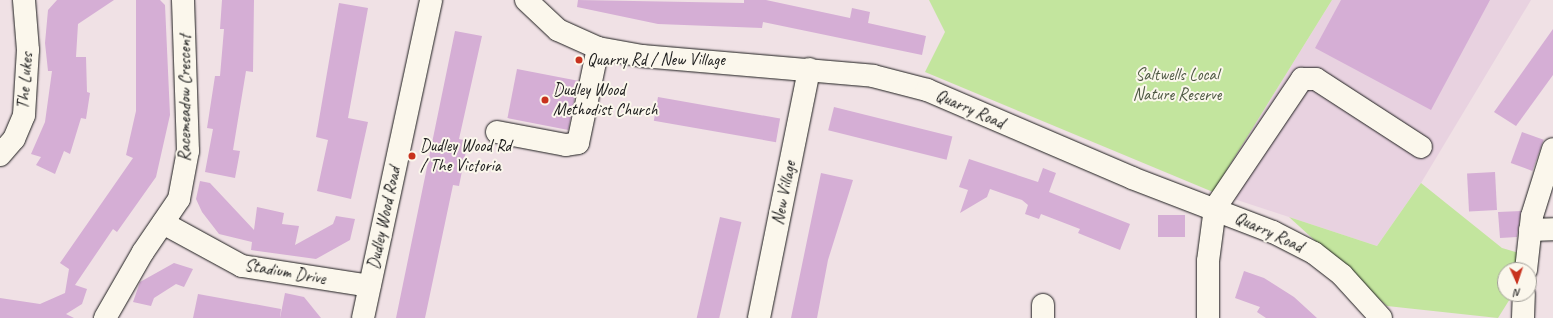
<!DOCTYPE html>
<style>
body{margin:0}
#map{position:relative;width:1553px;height:318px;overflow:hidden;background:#f0e1e5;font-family:Caveat,sans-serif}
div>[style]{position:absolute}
.built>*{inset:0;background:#e8d2e0}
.green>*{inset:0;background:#c3e59e}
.building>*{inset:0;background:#d5aed5;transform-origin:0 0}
.roads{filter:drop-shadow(0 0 1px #1c1c1c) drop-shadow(0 0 1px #1c1c1c)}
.minor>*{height:22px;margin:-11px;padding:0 11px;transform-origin:11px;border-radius:11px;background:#fbf7ec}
.dots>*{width:11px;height:11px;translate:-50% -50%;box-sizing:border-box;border:2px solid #fbf7ec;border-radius:50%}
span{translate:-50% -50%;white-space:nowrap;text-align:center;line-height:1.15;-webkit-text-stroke:4px #fbf7ec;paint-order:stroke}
.poi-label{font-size:17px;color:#1c1c1c}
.left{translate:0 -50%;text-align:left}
.park-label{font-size:17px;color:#4e5843}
.street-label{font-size:17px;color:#1c1c1c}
.north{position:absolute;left:1497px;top:262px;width:40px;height:40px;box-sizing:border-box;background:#fbf7ec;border:1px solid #a29f99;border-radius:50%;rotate:177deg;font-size:11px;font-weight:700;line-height:16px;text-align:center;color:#1c1c1c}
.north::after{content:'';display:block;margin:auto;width:14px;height:18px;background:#c8321e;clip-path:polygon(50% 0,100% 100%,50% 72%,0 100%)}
</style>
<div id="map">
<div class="built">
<i style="clip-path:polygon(1332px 0,1531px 0,1421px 183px,1377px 246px,1213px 192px)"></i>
</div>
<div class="green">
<i style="clip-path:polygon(929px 0,1332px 0,1213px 192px,925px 72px,945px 32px)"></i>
<i style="clip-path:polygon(1421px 183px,1502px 248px,1519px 253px,1518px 270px,1505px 270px,1505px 294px,1513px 294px,1498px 318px,1387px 306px,1289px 217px,1377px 246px)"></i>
</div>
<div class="building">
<i style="clip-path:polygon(57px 0,114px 0,78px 24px,76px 57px,86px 57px,87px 92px,90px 93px,86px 119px,81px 118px,70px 154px,64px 151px,55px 174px,36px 165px,41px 157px,31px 154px,45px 122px,52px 71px,48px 71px,45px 43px,48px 10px)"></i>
<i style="clip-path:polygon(136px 0,160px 0,165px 5px,170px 115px,156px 177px,117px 232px,113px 229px,75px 285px,87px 289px,82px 304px,66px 314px,74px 318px,0 318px,0 298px,40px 304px,65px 293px,69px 269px,60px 263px,133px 158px,126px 155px,136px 111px)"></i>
<i style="clip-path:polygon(222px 0,254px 0,253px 72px,246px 71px,233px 150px,240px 151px,235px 178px,205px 172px,213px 129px,207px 128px,215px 76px,220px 76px,224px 29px,220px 29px)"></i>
<i style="clip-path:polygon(578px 0,744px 3px,744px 0,766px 0,850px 18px,852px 8px,870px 12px,868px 23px,926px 36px,922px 55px,763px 22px,762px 28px,658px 24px,577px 7px)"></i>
<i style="clip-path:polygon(1341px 0,1490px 0,1431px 110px,1315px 48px)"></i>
<i style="clip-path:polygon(339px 3px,368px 8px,348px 118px,368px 122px,351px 199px,317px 191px,328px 140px,316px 137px)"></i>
<i style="clip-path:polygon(1553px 29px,1553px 75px,1516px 126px,1494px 112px)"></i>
<i style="clip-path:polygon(455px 31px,482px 36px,459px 139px,468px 141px,459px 186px,453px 185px,425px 318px,396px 318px)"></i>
<i style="left:517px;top:69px;width:62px;height:50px;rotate:11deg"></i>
<i style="left:658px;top:97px;width:124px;height:24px;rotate:10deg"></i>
<i style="left:834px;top:107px;width:122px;height:24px;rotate:14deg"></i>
<i style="left:1522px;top:132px;width:23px;height:33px;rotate:20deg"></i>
<i style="clip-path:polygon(969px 159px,1038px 182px,1043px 168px,1056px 173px,1049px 192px,1130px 224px,1120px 250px,1078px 233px,1080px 229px,1041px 214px,1039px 219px,1025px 214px,1028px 205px,1022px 200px,990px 189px,987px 197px,960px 213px,968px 190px,959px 187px)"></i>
<i style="left:1495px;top:172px;width:38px;height:28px;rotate:87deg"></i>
<i style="clip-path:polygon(821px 173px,853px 180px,828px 260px,817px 318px,791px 318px)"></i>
<i style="clip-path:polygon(200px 181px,210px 183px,254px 230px,257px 207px,284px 213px,282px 224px,299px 226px,295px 245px,333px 224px,336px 216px,355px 219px,350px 240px,316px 259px,251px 250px,252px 242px,219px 234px,202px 212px,196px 199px)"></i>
<i style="clip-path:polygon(1521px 211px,1517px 237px,1500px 238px,1498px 212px)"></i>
<i style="left:1158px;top:215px;width:27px;height:22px"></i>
<i style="left:720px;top:217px;width:22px;height:104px;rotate:13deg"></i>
<i style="clip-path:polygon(174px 263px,193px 269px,184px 287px,176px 284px,154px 298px,151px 306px,133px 302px,140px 282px)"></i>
<i style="clip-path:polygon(1244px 271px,1264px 278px,1294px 297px,1317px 318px,1266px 318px,1257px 312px,1260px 307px,1235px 298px)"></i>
<i style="clip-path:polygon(285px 293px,304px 297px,321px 318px,280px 318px)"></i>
<i style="clip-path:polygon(198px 294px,281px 309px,280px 318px,193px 318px)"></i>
</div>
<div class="roads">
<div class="minor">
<i style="left:526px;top:0;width:44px;rotate:43.2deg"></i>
<i style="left:558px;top:30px;width:44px;rotate:24.2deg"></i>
<i style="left:598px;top:48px;width:45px;rotate:10.3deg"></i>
<i style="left:642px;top:56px;width:232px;rotate:4.9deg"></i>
<i style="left:873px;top:76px;width:56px;rotate:14.5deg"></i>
<i style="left:927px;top:90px;width:223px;rotate:23.2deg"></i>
<i style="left:1132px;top:178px;width:151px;rotate:21deg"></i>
<i style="left:1273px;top:232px;width:46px;rotate:27.1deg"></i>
<i style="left:1314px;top:253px;width:36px;rotate:38deg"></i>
<i style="left:1342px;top:275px;width:58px;rotate:47.8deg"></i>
<i style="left:497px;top:132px;width:70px;rotate:10.7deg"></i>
<i style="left:566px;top:145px;width:12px;rotate:-9deg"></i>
<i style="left:578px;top:143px;width:97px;rotate:-78.1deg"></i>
<i style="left:0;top:155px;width:21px;rotate:-49deg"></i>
<i style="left:14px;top:139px;width:26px;rotate:-67deg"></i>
<i style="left:24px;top:115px;width:65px;rotate:-86.5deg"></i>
<i style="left:28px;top:50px;width:50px;rotate:-94.6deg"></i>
<i style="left:163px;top:223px;width:90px;rotate:28.6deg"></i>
<i style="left:242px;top:266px;width:129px;rotate:8.9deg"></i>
<i style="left:1530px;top:230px;width:23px;rotate:-2deg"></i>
<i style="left:1526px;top:270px;width:54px;rotate:-83.7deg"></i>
<i style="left:1532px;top:216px;width:70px;rotate:-72.6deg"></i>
<i style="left:105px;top:318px;width:76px;rotate:-60.1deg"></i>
<i style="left:143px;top:252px;width:64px;rotate:-55.8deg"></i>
<i style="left:179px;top:199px;width:49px;rotate:-79.4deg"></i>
<i style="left:188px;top:151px;width:151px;rotate:-91.9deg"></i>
<i style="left:363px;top:318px;width:325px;rotate:-77.9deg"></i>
<i style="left:759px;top:318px;width:254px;rotate:-78.6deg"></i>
<i style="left:1043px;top:318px;width:13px;rotate:-90deg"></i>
<i style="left:1208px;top:318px;width:57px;rotate:-90deg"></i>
<i style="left:1208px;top:261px;width:53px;rotate:-82.5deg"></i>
<i style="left:1215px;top:208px;width:156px;rotate:-56deg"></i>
<i style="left:1302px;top:79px;width:14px"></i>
<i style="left:1316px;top:79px;width:125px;rotate:32.9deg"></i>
<i style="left:1523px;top:318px;width:24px;rotate:-88deg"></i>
</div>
</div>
<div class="dots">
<i style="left:579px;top:60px;background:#c8321e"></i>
<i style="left:545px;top:100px;background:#c8321e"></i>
<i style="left:412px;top:156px;background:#c8321e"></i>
</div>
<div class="poi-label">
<span class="left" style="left:587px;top:60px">Quarry Rd / New Village</span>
<span class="left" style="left:553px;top:100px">Dudley Wood<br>Methodist Church</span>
<span class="left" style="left:420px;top:156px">Dudley Wood Rd<br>/ The Victoria</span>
</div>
<div class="park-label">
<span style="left:1177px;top:85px">Saltwells Local<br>Nature Reserve</span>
</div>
<div class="street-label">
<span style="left:25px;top:81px;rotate:-86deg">The Lukes</span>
<span style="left:185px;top:98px;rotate:-90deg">Racemeadow Crescent</span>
<span style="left:970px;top:109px;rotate:24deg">Quarry Road</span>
<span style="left:784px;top:193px;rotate:-79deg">New Village</span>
<span style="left:384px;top:218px;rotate:-78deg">Dudley Wood Road</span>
<span style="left:1269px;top:232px;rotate:25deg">Quarry Road</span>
<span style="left:285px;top:272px;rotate:10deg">Stadium Drive</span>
</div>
<div class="north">N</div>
</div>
